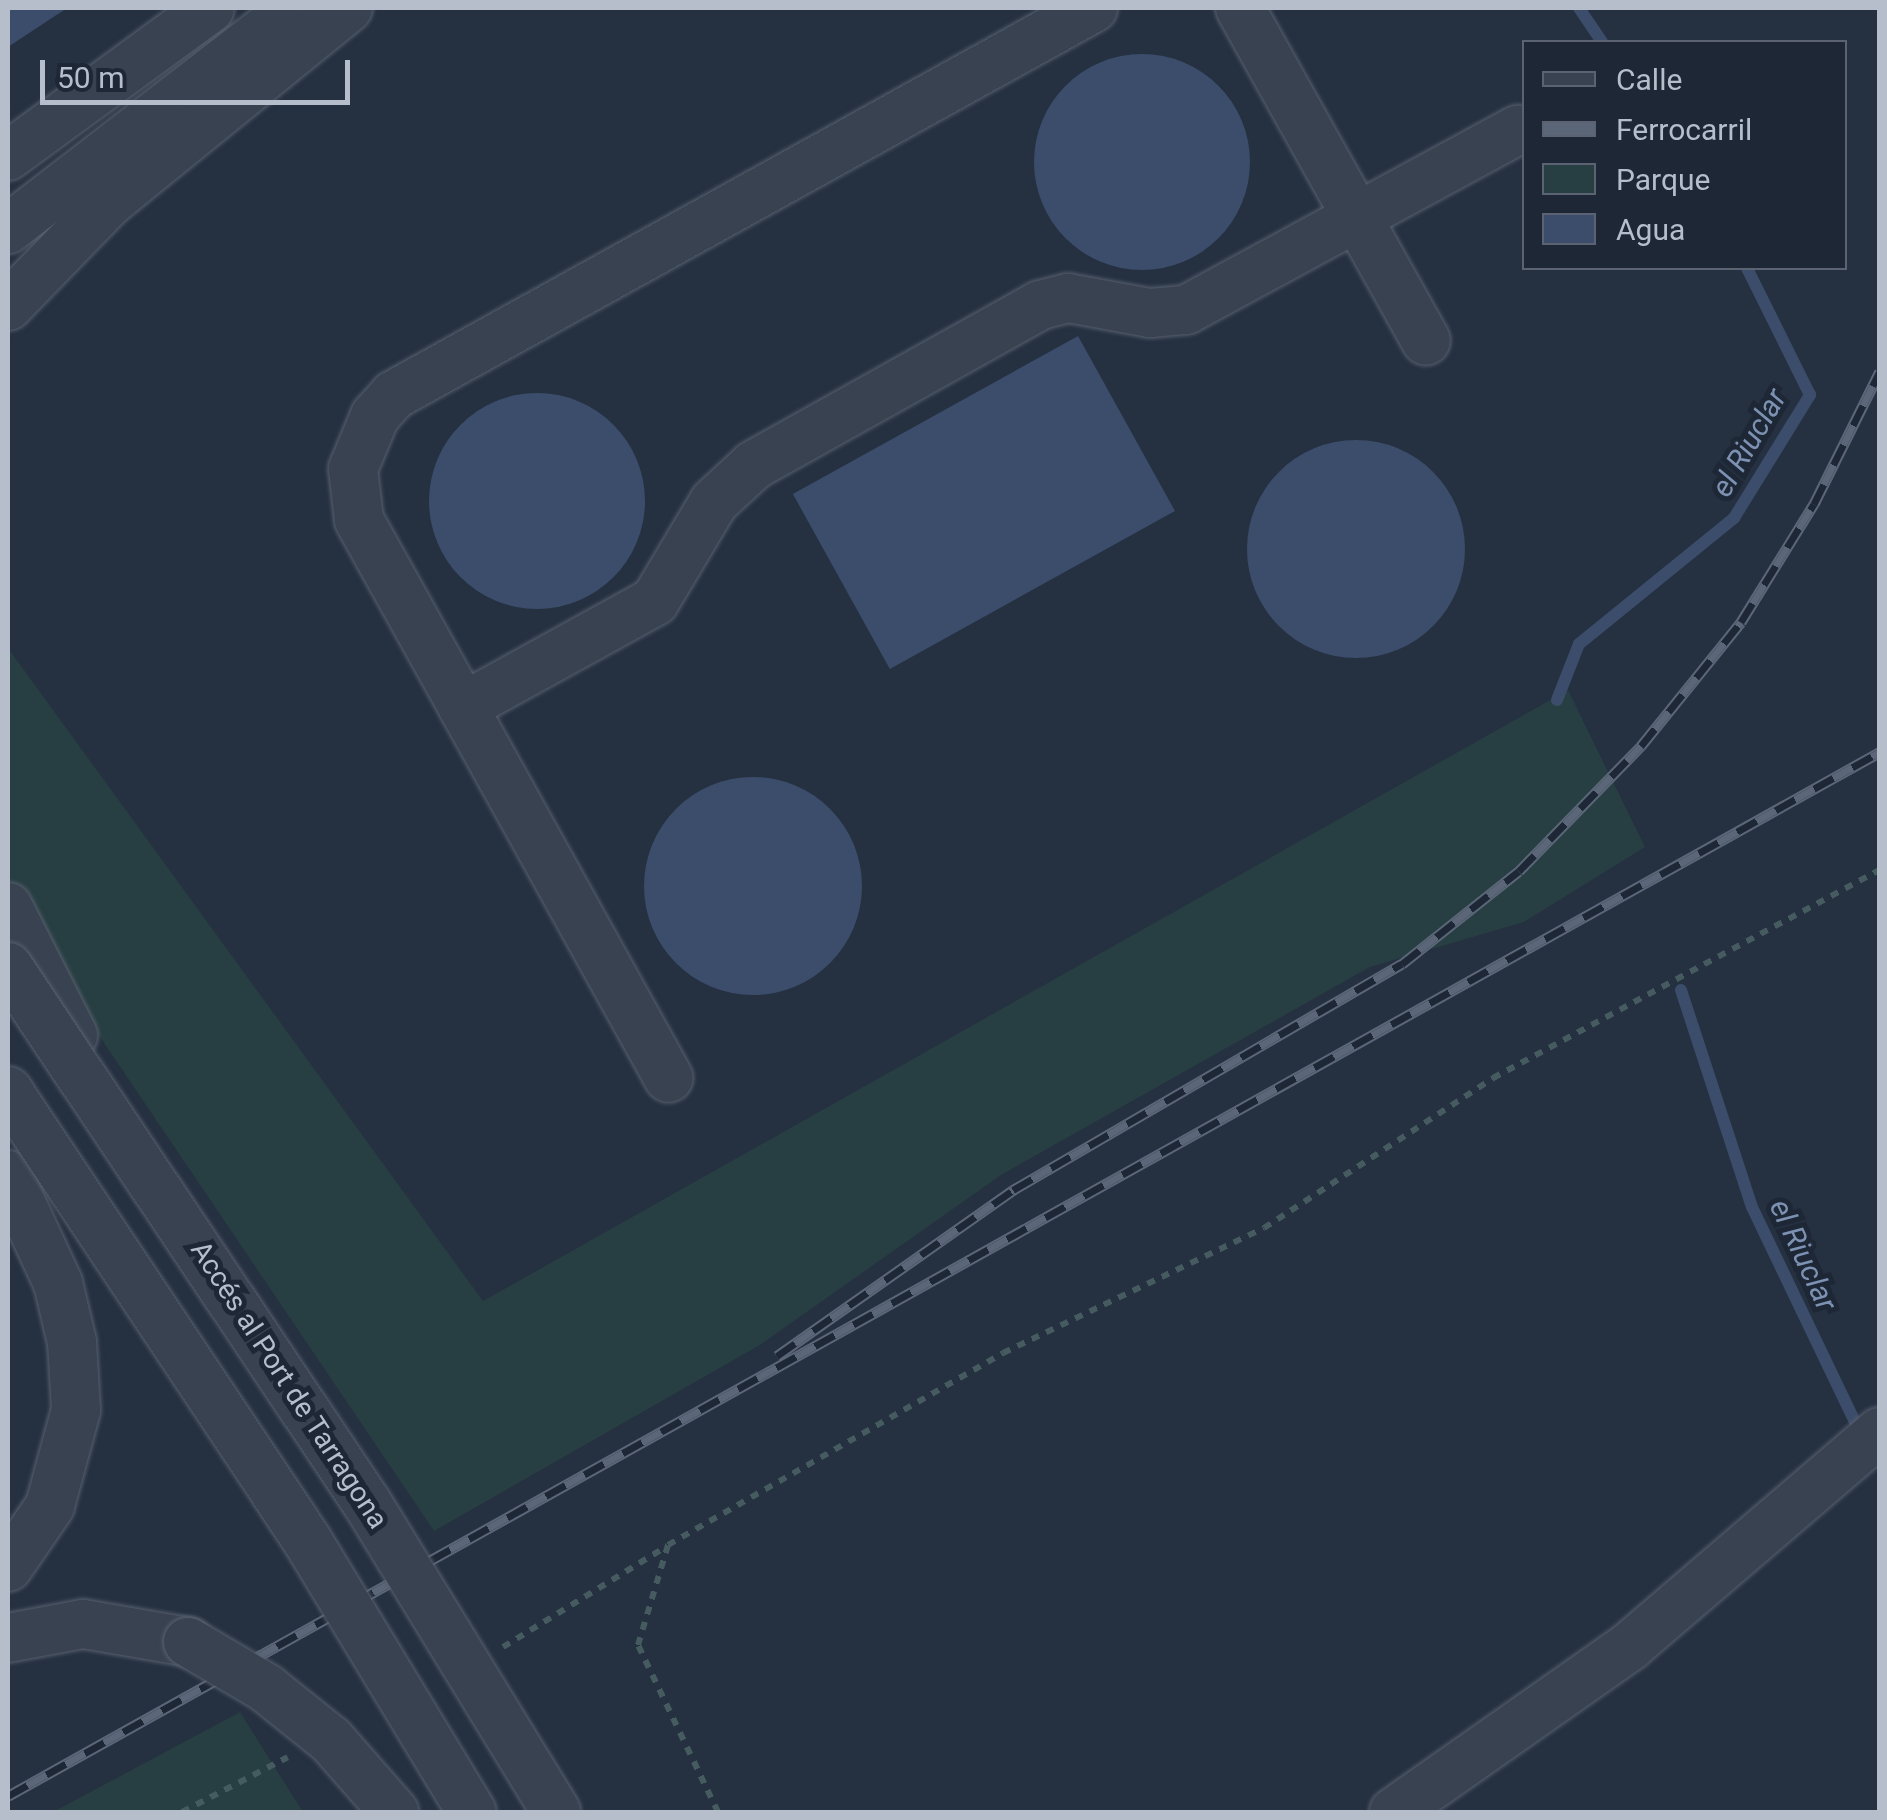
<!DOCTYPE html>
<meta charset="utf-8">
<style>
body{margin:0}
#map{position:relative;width:1887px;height:1820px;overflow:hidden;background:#253041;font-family:Roboto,sans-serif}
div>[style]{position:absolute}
.green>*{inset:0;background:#273e42}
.water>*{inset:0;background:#3b4d6a;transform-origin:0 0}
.round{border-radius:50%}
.stream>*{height:12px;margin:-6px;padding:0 6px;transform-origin:6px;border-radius:6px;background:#3b4d6a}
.path>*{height:6px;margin-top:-3px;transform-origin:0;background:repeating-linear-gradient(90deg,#455b5f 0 8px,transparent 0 16px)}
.roads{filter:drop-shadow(0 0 2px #57606e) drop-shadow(0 0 2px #57606e)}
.minor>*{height:48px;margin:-24px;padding:0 24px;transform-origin:24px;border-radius:24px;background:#394251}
.rail>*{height:11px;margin-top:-5.5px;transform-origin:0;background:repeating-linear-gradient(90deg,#1e2736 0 22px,#5b6678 0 44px);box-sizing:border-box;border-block:2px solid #5b6678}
.bridges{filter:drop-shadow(0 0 2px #57606e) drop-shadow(0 0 2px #57606e)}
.minor-bridge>*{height:48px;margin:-24px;padding:0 24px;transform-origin:24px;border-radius:24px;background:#394251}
span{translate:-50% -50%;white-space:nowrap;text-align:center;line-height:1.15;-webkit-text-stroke:10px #1e2736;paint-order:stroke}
.street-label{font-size:28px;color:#b6becb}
.water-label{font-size:30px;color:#7d92b2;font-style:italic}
.frame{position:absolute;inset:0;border:10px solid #b6becb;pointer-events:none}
.legend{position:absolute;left:1522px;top:40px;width:325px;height:230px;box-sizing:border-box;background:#1e2736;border:2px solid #5b6372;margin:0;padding:12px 18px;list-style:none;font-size:30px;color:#b6becb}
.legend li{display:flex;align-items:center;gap:20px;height:50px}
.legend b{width:50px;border:2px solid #5b6372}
.scale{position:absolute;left:40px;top:60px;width:310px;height:45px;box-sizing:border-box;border:5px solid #b6becb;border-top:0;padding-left:12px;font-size:30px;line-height:35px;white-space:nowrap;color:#b6becb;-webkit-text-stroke:8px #1e2736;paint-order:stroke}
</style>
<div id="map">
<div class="green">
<i style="clip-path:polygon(8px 648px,483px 1301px,1568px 690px,1645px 847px,1524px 922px,1370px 967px,1001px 1175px,760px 1345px,434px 1531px,8px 901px)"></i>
<i style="clip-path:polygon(240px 1712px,303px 1812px,53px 1812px)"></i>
</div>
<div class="water">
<i style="clip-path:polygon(8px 8px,67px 8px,8px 47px)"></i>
<i class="round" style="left:1034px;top:54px;width:216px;height:216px"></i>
<i style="left:1078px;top:336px;width:200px;height:326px;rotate:61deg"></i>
<i class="round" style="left:429px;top:393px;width:216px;height:216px"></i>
<i class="round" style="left:1247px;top:440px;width:218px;height:218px"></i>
<i class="round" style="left:644px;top:777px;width:218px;height:218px"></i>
</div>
<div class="stream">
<i style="left:1579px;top:8px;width:41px;rotate:55.9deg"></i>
<i style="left:1557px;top:700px;width:60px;rotate:-68.6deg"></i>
<i style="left:1579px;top:644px;width:200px;rotate:-39.1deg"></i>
<i style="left:1734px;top:518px;width:145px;rotate:-58.3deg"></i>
<i style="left:1810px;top:395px;width:142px;rotate:-116.4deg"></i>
<i style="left:1681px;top:990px;width:228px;rotate:71.9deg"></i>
<i style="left:1752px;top:1207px;width:238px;rotate:64.4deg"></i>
</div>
<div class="path">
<i style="left:503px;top:1647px;width:193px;rotate:-31.6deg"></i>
<i style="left:182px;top:1812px;width:119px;rotate:-27.4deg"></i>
<i style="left:718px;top:1812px;width:185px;rotate:-115.6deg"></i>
<i style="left:638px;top:1645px;width:104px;rotate:-73.3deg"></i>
<i style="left:668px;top:1545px;width:386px;rotate:-29.8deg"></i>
<i style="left:1003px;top:1353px;width:289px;rotate:-25.6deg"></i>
<i style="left:1264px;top:1228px;width:274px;rotate:-33.2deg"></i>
<i style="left:1493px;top:1078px;width:439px;rotate:-28.3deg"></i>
</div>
<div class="roads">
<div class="minor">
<i style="left:1093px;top:8px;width:799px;rotate:151.03deg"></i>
<i style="left:394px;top:395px;width:28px;rotate:132deg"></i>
<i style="left:375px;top:416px;width:57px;rotate:112.5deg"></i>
<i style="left:353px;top:469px;width:51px;rotate:83.3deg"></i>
<i style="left:359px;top:520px;width:214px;rotate:60.9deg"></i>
<i style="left:463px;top:707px;width:219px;rotate:-28.9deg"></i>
<i style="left:655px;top:601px;width:115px;rotate:-59.2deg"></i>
<i style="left:714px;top:502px;width:54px;rotate:-42.8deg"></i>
<i style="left:754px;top:465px;width:328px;rotate:-29.2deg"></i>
<i style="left:1040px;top:305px;width:29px;rotate:-14deg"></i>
<i style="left:1068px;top:298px;width:83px;rotate:10.4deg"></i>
<i style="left:1150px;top:313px;width:36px;rotate:-5deg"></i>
<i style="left:1186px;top:310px;width:378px;rotate:-28.5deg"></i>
<i style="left:1240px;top:8px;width:381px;rotate:60.8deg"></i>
<i style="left:8px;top:156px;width:250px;rotate:-36.2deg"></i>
<i style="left:8px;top:229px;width:361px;rotate:-37.7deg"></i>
<i style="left:8px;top:306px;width:145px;rotate:-45.8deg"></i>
<i style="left:109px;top:202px;width:308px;rotate:-39.1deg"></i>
<i style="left:463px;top:707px;width:424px;rotate:61deg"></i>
<i style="left:8px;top:907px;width:144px;rotate:63.1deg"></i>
<i style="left:8px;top:1175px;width:119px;rotate:65.2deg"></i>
<i style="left:58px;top:1283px;width:61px;rotate:76.7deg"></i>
<i style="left:72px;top:1342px;width:68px;rotate:86.6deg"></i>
<i style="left:76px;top:1410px;width:99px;rotate:105.2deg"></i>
<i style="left:50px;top:1506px;width:74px;rotate:124.5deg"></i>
<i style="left:8px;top:1638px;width:76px;rotate:-10.6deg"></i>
<i style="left:83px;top:1624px;width:107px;rotate:9.7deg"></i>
<i style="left:1394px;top:1812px;width:289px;rotate:-35.1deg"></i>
<i style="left:1630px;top:1646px;width:329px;rotate:-40.6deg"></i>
</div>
</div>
<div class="rail">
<i style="left:777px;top:1356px;width:289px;rotate:-35.1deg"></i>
<i style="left:1013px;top:1190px;width:450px;rotate:-30.2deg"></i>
<i style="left:1402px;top:964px;width:149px;rotate:-38.5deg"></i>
<i style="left:1519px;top:871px;width:175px;rotate:-45.7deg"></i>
<i style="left:1641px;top:746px;width:159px;rotate:-51.1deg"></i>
<i style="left:1741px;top:622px;width:139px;rotate:-58.3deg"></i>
<i style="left:1814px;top:504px;width:148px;rotate:-63.6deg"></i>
<i style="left:8px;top:1796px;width:2143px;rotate:-29.15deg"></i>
</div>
<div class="bridges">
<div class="minor-bridge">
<i style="left:8px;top:967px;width:645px;rotate:56.19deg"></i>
<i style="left:367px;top:1503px;width:362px;rotate:58.5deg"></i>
<i style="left:8px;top:1091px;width:539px;rotate:56.34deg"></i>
<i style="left:307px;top:1540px;width:318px;rotate:58.8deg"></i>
<i style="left:188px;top:1642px;width:91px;rotate:30.5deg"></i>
<i style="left:266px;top:1688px;width:83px;rotate:38.7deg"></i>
<i style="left:331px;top:1740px;width:96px;rotate:48.8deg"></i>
</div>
</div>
<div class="street-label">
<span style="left:289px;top:1385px;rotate:57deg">Accés al Port de Tarragona</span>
</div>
<div class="water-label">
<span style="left:1749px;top:443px;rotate:-60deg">el Riuclar</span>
<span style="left:1803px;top:1255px;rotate:65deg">el Riuclar</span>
</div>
<div class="frame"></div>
<ul class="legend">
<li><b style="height:12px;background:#394251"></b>Calle</li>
<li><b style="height:12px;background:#5b6678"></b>Ferrocarril</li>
<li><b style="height:28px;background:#273e42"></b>Parque</li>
<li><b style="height:28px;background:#3b4d6a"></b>Agua</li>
</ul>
<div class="scale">50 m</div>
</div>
